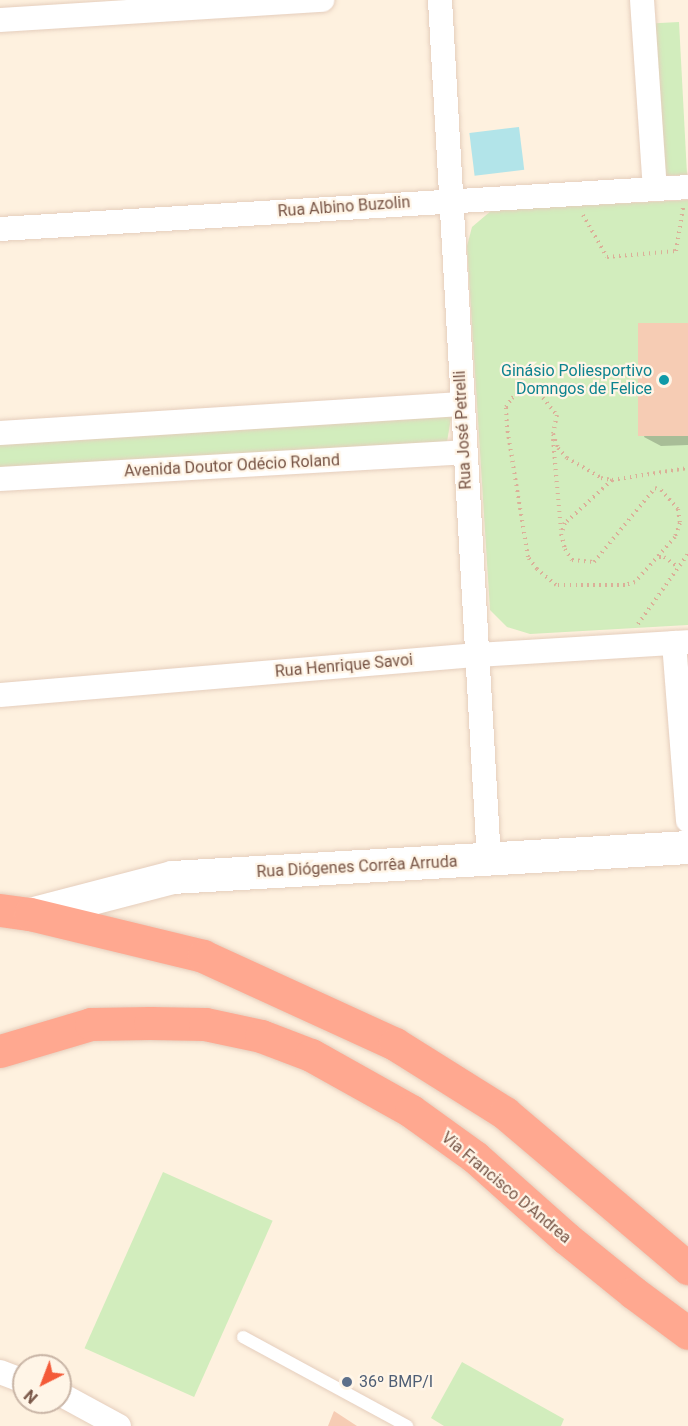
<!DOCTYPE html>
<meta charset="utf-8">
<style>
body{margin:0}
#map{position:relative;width:688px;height:1426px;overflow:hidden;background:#fef1df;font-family:Roboto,sans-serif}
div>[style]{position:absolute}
.green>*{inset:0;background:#d2edbd;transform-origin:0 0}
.water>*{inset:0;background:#b2e4e9;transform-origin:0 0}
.shadow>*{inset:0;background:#0003}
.building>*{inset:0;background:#f6ccb4;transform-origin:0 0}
.path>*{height:4px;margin-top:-2px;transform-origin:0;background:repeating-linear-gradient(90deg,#dbaf98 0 1.5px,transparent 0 6px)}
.roads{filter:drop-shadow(0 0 2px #e5cebd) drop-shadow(0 0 2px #e5cebd)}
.lane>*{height:12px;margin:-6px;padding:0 6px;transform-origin:6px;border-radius:6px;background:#fff}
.street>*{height:24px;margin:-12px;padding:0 12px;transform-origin:12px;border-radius:12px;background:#fff}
.secondary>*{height:33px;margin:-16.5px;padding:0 16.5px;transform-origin:16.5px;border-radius:16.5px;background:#fff}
.highway>*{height:33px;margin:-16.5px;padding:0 16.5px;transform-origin:16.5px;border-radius:16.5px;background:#ffa890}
.dots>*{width:16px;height:16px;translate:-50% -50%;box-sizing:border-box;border:3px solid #fff5e7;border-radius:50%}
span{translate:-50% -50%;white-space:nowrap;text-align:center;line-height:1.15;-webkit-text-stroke:4.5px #fff5e7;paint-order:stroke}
.street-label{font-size:16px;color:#775445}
.culture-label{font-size:16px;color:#0d838f}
.right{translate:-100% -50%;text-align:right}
.service-label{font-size:16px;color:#4e5e75}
.left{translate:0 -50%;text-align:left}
.north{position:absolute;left:12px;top:1354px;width:60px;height:60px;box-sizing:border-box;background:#fff5e7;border:2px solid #c9b5a6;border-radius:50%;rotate:222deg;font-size:16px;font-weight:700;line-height:24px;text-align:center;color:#775445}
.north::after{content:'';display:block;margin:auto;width:21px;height:27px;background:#f45a38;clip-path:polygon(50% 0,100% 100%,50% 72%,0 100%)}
</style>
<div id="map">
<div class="green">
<i style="left:679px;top:22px;width:153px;height:24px;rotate:87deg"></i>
<i style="clip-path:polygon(688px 200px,688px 625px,530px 634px,507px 627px,490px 610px,467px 246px,472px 227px,492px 210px)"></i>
<i style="clip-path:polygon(452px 412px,446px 448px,0 471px,0 442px)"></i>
<i style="left:163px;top:1172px;width:120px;height:193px;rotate:24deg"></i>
<i style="clip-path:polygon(462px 1362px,564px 1419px,561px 1426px,444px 1426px,431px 1418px)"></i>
</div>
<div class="water">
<i style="left:519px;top:127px;width:43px;height:50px;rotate:83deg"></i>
</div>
<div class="shadow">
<i style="clip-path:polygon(688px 325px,688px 445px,661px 446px,644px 437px)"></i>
</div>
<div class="building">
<i style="left:688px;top:323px;width:113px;height:50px;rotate:90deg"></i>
<i style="clip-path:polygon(334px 1411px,357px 1426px,328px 1426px)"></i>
</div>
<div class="path">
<i style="left:583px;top:215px;width:48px;rotate:60.3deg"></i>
<i style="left:607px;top:257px;width:69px;rotate:-5deg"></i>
<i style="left:676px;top:251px;width:44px;rotate:-80.8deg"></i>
<i style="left:553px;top:439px;width:91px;rotate:85deg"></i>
<i style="left:612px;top:480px;width:64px;rotate:137.5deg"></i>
<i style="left:565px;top:523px;width:12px;rotate:110deg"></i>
<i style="left:561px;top:534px;width:16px;rotate:75deg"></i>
<i style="left:565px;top:549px;width:13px;rotate:58deg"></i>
<i style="left:572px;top:560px;width:22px;rotate:5deg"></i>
<i style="left:594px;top:562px;width:96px;rotate:-50.5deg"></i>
<i style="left:655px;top:488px;width:6px;rotate:18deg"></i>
<i style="left:661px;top:490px;width:25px;rotate:48deg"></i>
<i style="left:678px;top:509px;width:14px;rotate:82deg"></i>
<i style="left:680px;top:523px;width:15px;rotate:110deg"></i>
<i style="left:675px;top:537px;width:60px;rotate:131.6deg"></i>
<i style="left:635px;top:582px;width:10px;rotate:163deg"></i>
<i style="left:625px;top:585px;width:69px;rotate:180deg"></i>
<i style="left:556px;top:585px;width:25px;rotate:-140deg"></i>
<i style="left:537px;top:569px;width:15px;rotate:-127deg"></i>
<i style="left:528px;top:557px;width:132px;rotate:-99.2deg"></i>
<i style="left:507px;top:427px;width:20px;rotate:-93deg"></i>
<i style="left:506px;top:407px;width:11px;rotate:-56deg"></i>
<i style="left:512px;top:398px;width:13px;rotate:-32deg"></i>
<i style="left:523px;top:391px;width:16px;rotate:7deg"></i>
<i style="left:539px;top:393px;width:28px;rotate:51deg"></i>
<i style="left:557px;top:415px;width:19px;rotate:102deg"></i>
<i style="left:553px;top:434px;width:15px;rotate:70deg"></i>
<i style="left:558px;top:448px;width:13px;rotate:48deg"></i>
<i style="left:567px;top:458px;width:39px;rotate:30deg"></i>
<i style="left:601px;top:478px;width:11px;rotate:10deg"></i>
<i style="left:612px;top:480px;width:77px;rotate:-9deg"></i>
<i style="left:659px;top:557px;width:5px"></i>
<i style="left:664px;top:557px;width:17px;rotate:36deg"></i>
<i style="left:638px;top:624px;width:86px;rotate:-54.5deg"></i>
</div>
<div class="roads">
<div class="lane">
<i style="left:243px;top:1337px;width:187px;rotate:28.5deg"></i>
</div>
<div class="street">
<i style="left:440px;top:0;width:860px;rotate:86.74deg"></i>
<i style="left:642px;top:0;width:189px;rotate:86.1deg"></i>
<i style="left:0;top:20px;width:323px;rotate:-3.6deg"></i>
<i style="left:0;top:229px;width:689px;rotate:-3.49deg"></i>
<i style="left:0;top:433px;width:462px;rotate:-3.6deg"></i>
<i style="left:0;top:479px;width:465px;rotate:-3.3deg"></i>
<i style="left:674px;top:643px;width:178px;rotate:85.5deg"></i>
<i style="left:0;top:695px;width:479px;rotate:-4.8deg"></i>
<i style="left:477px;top:655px;width:211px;rotate:-3.5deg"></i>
<i style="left:0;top:1372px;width:26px;rotate:21deg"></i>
<i style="left:60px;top:1394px;width:67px;rotate:28.5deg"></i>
</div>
<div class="secondary">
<i style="left:30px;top:914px;width:147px;rotate:-14.6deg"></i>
<i style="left:172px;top:877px;width:517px;rotate:-3.33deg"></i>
</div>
<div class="highway">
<i style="left:0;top:910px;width:30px;rotate:8deg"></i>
<i style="left:30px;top:914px;width:178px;rotate:13.6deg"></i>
<i style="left:203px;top:956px;width:211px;rotate:24.6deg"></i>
<i style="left:395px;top:1044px;width:130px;rotate:32.1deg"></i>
<i style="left:505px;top:1113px;width:240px;rotate:40.3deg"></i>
<i style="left:0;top:1051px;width:95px;rotate:-16.5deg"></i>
<i style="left:91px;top:1024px;width:59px;rotate:-1deg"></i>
<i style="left:150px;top:1023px;width:55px;rotate:1deg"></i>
<i style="left:205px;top:1024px;width:57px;rotate:12.1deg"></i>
<i style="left:261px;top:1036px;width:53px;rotate:20.8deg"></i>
<i style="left:311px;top:1055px;width:115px;rotate:29.2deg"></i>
<i style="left:411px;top:1111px;width:79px;rotate:35.7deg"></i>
<i style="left:475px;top:1157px;width:122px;rotate:41.7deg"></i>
<i style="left:566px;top:1238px;width:87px;rotate:39deg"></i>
<i style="left:634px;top:1293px;width:67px;rotate:36.5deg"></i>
</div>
</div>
<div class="dots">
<i style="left:664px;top:380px;background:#0f9aa8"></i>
<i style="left:347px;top:1382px;background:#5c6f8a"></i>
</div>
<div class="street-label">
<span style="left:344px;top:207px;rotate:-4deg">Rua Albino Buzolin</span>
<span style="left:463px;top:430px;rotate:-93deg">Rua José Petrelli</span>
<span style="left:232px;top:466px;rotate:-3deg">Avenida Doutor Odécio Roland</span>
<span style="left:344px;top:666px;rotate:-5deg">Rua Henrique Savoi</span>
<span style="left:357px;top:867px;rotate:-3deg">Rua Diógenes Corrêa Arruda</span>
<span style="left:506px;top:1188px;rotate:40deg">Via Francisco D'Andrea</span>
</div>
<div class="culture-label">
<span class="right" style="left:652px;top:380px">Ginásio Poliesportivo<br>Domngos de Felice</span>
</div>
<div class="service-label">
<span class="left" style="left:359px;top:1382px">36º BMP/I</span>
</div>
<div class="north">N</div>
</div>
